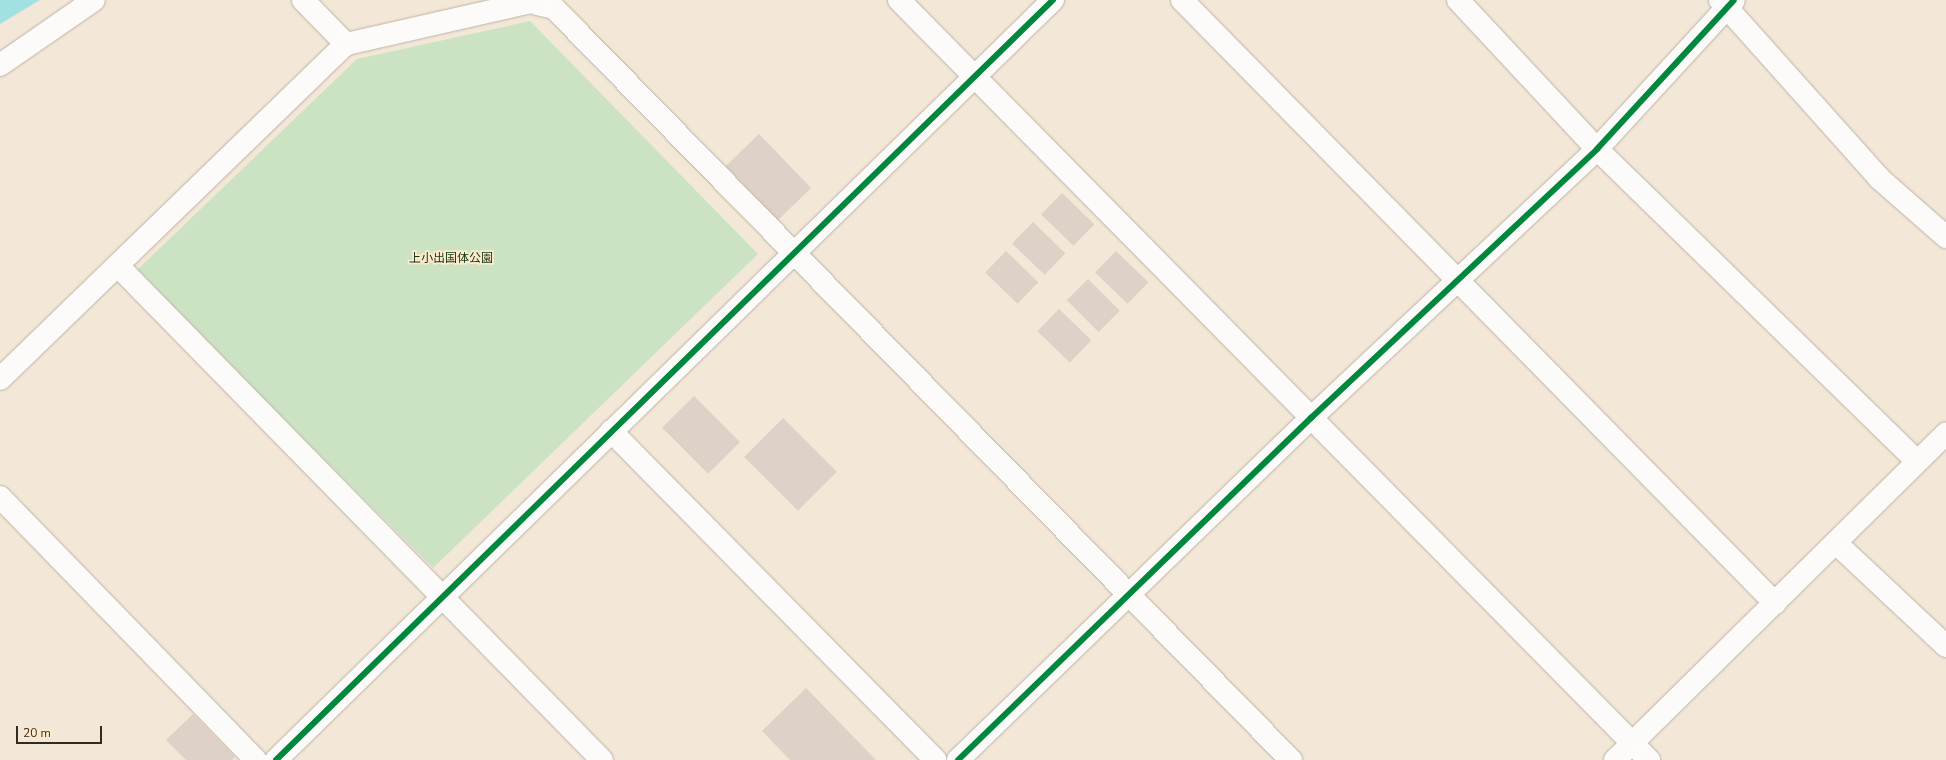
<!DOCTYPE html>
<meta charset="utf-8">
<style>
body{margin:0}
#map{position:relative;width:1946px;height:760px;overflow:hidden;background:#f3e7d7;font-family:"Nunito Sans","Noto Sans JP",sans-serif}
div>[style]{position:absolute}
.green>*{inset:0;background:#cce3c3}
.water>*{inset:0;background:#a2e1e2}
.building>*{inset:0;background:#ddd1c8;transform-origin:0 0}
.roads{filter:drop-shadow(0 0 1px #bcb3a6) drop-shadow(0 0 1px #bcb3a6)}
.minor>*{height:22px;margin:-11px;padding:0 11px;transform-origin:11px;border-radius:11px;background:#fdfbf9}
.tertiary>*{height:22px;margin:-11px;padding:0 11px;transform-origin:11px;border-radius:11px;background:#fdfbf9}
.cycleway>*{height:6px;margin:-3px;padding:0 3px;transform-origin:3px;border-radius:3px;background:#00873e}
span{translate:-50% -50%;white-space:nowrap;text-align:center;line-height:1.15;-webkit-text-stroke:3.5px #ffe9cb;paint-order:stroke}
.park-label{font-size:12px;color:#0c3616}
.scale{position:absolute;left:16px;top:726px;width:86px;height:18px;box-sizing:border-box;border:2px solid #332b20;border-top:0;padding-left:5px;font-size:12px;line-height:14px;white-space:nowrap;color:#332b20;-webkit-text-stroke:3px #ffe9cb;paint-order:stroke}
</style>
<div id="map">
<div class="green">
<i style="clip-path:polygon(530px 21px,758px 254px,433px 568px,136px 271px,357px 59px)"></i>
</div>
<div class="water">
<i style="clip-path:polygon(0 0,40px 0,0 24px)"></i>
</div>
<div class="building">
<i style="left:759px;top:134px;width:75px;height:46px;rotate:46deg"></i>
<i style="left:1062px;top:193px;width:45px;height:30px;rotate:44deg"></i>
<i style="left:1033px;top:222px;width:45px;height:30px;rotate:44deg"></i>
<i style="left:1006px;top:251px;width:45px;height:30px;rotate:44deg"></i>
<i style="left:1116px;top:251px;width:45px;height:30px;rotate:44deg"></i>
<i style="left:1088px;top:279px;width:45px;height:30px;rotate:45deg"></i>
<i style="left:1059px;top:309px;width:45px;height:31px;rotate:44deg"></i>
<i style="left:694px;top:396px;width:65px;height:45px;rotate:45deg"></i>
<i style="left:783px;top:418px;width:76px;height:55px;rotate:45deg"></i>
<i style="clip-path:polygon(806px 688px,876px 760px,790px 760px,762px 731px)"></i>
<i style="clip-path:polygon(193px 714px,235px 757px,232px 760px,186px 760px,166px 740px)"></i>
</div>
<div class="roads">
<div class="minor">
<i style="left:303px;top:0;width:62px;rotate:45.7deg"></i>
<i style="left:899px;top:0;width:1068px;rotate:45.38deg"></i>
<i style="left:1182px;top:0;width:846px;rotate:45.48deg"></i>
<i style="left:1458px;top:0;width:204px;rotate:47deg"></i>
<i style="left:1597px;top:149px;width:447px;rotate:44.3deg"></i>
<i style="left:537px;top:4px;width:17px;rotate:13deg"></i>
<i style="left:554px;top:8px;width:1053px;rotate:45.58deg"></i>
<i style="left:119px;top:267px;width:690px;rotate:45.59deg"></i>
<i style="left:0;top:379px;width:482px;rotate:-44.1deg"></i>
<i style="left:346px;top:44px;width:199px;rotate:-12.8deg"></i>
<i style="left:611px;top:431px;width:462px;rotate:45.4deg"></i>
<i style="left:0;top:497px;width:367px;rotate:45.8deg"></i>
<i style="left:1836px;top:543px;width:151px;rotate:43.1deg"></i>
<i style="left:958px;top:760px;width:492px;rotate:-44.1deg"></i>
<i style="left:1311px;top:418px;width:393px;rotate:-43.2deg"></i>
<i style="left:1597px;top:149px;width:202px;rotate:-47.4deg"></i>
<i style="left:1615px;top:760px;width:465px;rotate:-44.6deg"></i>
</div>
<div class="tertiary">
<i style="left:1720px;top:0;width:240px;rotate:48.2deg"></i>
<i style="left:1880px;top:179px;width:88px;rotate:41.3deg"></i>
<i style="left:0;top:65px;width:114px;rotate:-34.7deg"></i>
<i style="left:276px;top:760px;width:1087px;rotate:-44.37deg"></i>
</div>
</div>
<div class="cycleway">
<i style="left:276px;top:760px;width:1087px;rotate:-44.37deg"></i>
<i style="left:958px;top:760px;width:492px;rotate:-44.1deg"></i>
<i style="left:1311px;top:418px;width:393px;rotate:-43.2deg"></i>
<i style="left:1597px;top:149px;width:202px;rotate:-47.4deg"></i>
</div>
<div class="park-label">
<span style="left:451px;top:259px">上小出国体公園</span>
</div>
<div class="scale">20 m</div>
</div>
